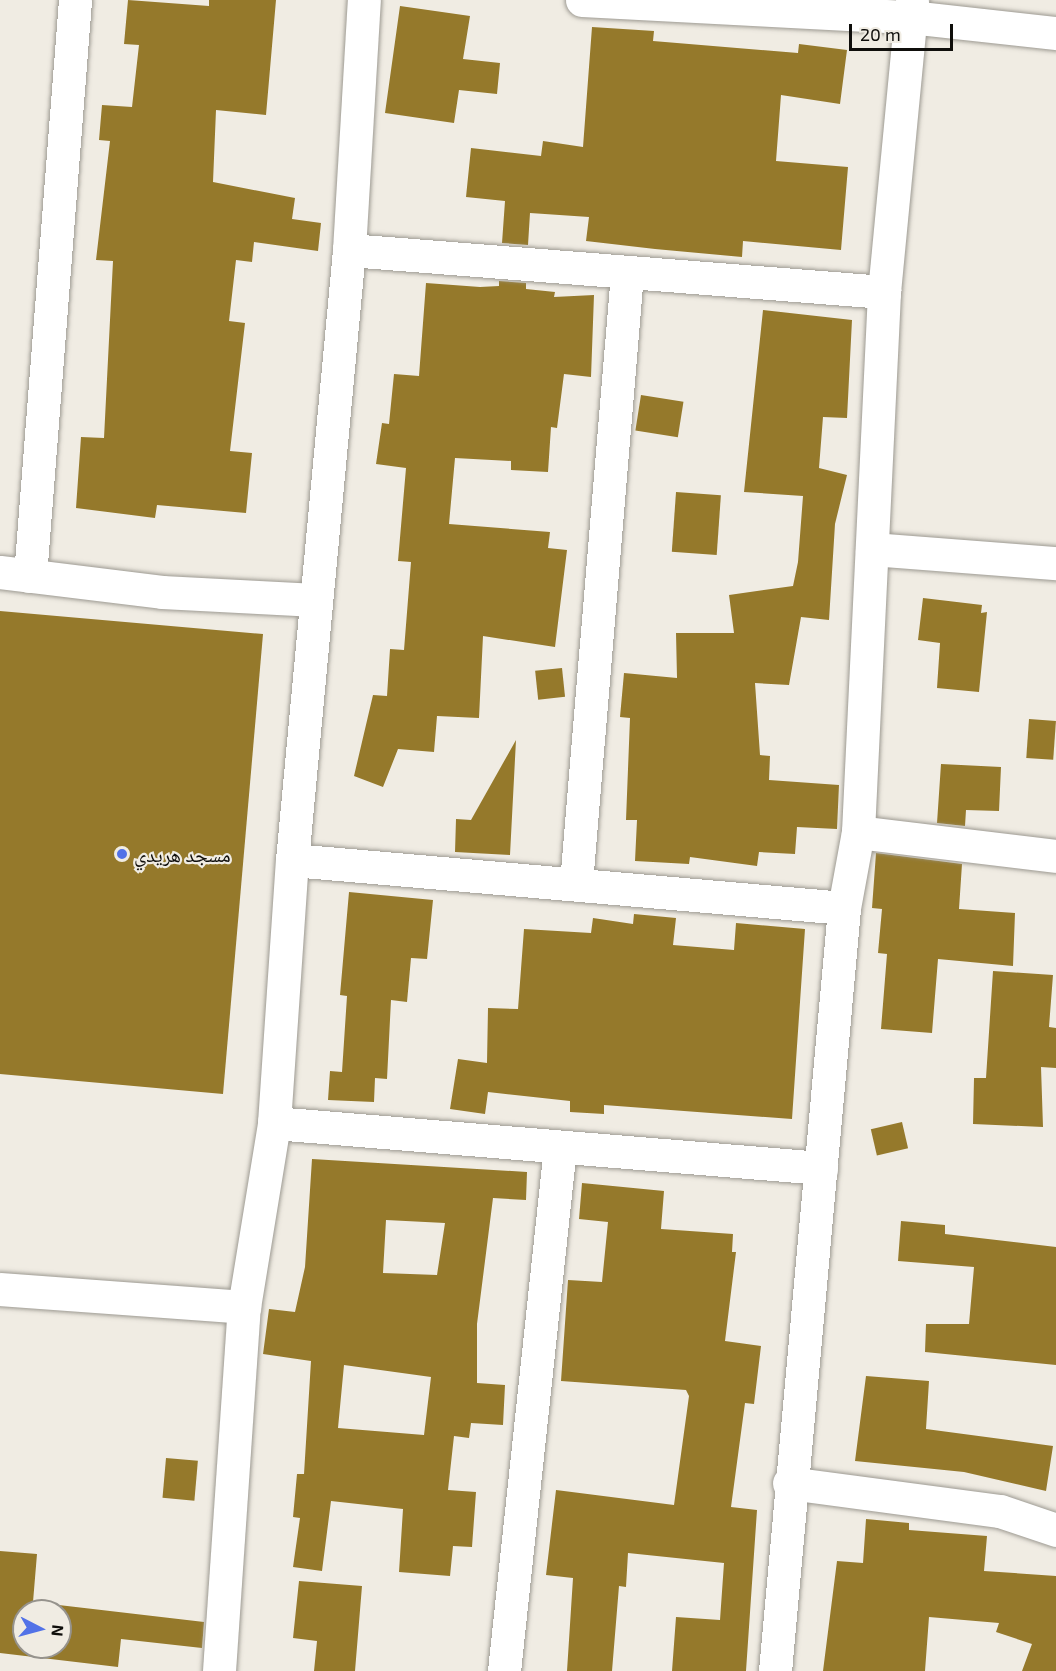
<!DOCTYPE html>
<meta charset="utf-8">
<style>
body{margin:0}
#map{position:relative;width:1056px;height:1671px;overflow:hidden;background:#f0ece3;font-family:"Exo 2","Noto Naskh Arabic",sans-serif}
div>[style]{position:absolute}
.building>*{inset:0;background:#95792b;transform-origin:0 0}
.roads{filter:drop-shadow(0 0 2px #9d9a92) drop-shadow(0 0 2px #9d9a92)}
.minor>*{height:33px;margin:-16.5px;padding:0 16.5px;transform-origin:16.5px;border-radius:16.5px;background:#fff}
.dots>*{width:16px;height:16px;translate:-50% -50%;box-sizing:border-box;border:3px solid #f0ece3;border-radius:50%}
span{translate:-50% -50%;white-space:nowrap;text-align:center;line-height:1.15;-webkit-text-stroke:4.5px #f0ece3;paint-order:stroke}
.poi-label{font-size:20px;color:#0f0e0b}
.left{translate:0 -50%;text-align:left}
.north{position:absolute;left:12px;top:1599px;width:60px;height:60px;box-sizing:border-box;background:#f0ece3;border:2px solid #96938d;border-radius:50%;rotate:96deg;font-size:16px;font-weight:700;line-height:24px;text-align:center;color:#0f0e0b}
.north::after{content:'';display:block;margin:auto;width:21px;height:27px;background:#5272e7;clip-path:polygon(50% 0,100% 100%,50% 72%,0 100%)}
.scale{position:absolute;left:849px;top:24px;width:104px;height:27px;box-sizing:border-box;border:3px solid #0f0e0b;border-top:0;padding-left:8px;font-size:18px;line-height:21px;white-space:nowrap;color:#0f0e0b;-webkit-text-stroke:4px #f0ece3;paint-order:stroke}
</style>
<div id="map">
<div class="building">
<i style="clip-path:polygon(128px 0,209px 6px,209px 0,276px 0,266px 115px,216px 110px,213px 182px,295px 198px,292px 219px,321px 223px,318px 251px,254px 242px,252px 262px,236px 260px,229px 321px,245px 323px,230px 451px,252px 453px,246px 513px,157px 505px,155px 518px,76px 508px,81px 437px,104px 438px,113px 261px,96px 260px,110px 141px,99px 140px,102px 105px,132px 107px,139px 45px,124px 44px)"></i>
<i style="clip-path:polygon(400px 6px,470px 16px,463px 59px,500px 63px,497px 94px,459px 90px,454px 123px,385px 113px)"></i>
<i style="clip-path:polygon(592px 27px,654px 31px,653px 41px,798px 53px,799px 44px,847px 50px,840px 104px,781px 95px,776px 161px,848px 167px,841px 250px,743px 241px,742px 257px,655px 249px,586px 241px,589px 217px,530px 213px,528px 245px,502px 243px,505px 201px,466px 197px,471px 148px,541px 156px,543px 141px,583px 147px)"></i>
<i style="clip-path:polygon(499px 281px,526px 283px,526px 289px,555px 292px,554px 297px,594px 295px,591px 377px,564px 374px,557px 428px,551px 427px,548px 472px,511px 470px,511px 461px,455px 458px,449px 524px,550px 532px,548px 548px,567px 550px,555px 647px,483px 636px,479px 718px,437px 716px,434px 752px,398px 749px,383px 787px,354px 776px,373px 695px,387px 696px,390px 649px,404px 650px,411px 562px,398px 561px,406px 468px,376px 464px,382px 423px,389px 424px,394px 374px,419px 376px,426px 283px,480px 287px,499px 286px)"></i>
<i style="clip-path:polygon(763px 310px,852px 320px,847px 418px,823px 417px,819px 468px,847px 475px,835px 524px,829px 620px,801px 617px,789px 685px,755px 683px,760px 755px,770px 756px,769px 780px,839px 785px,837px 829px,797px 827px,795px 854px,759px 852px,757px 866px,690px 857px,689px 864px,635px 861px,637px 820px,626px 820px,630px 718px,620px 717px,624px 673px,677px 678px,676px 633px,734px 633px,729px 595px,793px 586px,798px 562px,803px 496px,744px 492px)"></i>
<i style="left:641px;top:395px;width:43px;height:36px;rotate:9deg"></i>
<i style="left:676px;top:492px;width:45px;height:60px;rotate:4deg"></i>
<i style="clip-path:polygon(923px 598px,982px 605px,981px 613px,987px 612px,979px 692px,937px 688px,940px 643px,918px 640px)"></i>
<i style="clip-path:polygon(0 611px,263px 634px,223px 1094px,0 1074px)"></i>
<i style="left:562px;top:668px;width:29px;height:27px;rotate:84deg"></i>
<i style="left:1029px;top:719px;width:27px;height:39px;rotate:4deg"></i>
<i style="clip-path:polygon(516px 740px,510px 855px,455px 852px,456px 819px,471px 820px)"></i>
<i style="clip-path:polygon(941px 764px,1001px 767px,999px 811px,966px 810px,965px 826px,937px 823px)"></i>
<i style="clip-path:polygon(876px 853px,962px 864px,959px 909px,1015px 913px,1013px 966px,938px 959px,932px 1033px,881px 1029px,887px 954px,878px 953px,882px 909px,872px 908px)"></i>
<i style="clip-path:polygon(349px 892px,433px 900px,427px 959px,411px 958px,407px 1002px,391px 1000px,387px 1079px,375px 1078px,374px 1102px,328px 1100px,330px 1071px,342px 1072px,347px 996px,340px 995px)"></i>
<i style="clip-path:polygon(634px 914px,676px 918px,673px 945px,734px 950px,736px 923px,805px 929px,792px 1119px,604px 1105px,604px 1114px,570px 1112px,570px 1101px,488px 1092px,485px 1114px,450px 1109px,458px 1059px,487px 1063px,488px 1008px,518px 1009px,524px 929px,591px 933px,593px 918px,633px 924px)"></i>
<i style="clip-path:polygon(993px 971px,1053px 975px,1049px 1027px,1056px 1028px,1056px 1068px,1041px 1067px,1043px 1127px,973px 1124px,974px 1078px,986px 1078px)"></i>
<i style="left:902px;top:1122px;width:27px;height:32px;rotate:77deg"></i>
<i style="clip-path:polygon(evenodd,312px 1159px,527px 1172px,526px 1200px,493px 1198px,477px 1324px,477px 1383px,505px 1385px,503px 1425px,471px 1423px,469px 1438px,454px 1436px,448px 1490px,476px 1492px,472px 1547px,453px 1546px,450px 1576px,399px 1572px,403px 1509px,331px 1501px,322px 1571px,293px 1567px,300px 1518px,293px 1517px,297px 1474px,304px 1474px,311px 1361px,263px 1354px,269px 1309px,295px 1312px,305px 1267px,312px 1159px,386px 1220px,445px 1223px,437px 1275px,383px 1273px,386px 1220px,312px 1159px,344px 1365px,431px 1377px,424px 1435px,338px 1428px,344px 1365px)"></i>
<i style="clip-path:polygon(582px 1183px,664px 1191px,661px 1229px,733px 1234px,732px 1252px,736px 1252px,725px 1341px,761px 1346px,754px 1404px,745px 1403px,731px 1507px,757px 1510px,746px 1671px,672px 1671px,676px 1617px,720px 1620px,724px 1563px,628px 1553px,626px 1587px,619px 1586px,612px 1671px,567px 1671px,573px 1578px,546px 1575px,556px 1490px,674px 1505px,689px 1396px,686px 1390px,561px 1381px,568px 1280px,602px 1282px,608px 1222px,579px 1219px)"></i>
<i style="clip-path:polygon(901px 1221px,945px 1225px,945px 1234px,1056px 1247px,1056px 1365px,925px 1352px,926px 1324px,969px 1324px,974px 1267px,898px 1261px)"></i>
<i style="clip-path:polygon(866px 1376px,929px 1381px,926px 1429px,1053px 1446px,1046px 1491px,964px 1472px,855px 1461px)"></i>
<i style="left:166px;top:1458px;width:32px;height:40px;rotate:5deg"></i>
<i style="clip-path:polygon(866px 1519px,909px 1523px,909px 1530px,987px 1536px,984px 1571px,1056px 1576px,1056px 1671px,1022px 1671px,1032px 1644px,996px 1632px,999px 1623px,929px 1617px,925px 1671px,823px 1671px,837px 1561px,863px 1563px)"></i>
<i style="clip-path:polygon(evenodd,0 1551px,37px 1554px,33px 1602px,204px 1622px,202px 1648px,121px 1639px,118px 1667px,0 1653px,0 1551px,24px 1611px,60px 1611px,60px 1647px,24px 1647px,24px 1611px)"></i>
<i style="clip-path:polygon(299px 1581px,362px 1586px,355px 1671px,314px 1671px,317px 1641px,293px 1638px)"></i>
</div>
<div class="roads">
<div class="minor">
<i style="left:582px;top:0;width:328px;rotate:3deg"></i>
<i style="left:910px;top:17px;width:147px;rotate:6.3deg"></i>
<i style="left:349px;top:250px;width:537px;rotate:4.49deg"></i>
<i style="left:872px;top:549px;width:185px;rotate:4.4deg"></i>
<i style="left:0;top:572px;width:163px;rotate:7deg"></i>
<i style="left:162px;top:592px;width:154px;rotate:3deg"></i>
<i style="left:30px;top:576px;width:578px;rotate:-85.53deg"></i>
<i style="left:858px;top:832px;width:199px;rotate:6.9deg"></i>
<i style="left:292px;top:860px;width:554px;rotate:4.97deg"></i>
<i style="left:576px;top:883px;width:612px;rotate:-85.22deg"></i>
<i style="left:274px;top:1123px;width:549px;rotate:4.7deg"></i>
<i style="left:0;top:1289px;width:245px;rotate:4.2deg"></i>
<i style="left:789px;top:1483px;width:213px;rotate:7.6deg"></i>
<i style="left:1000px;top:1511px;width:59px;rotate:18.7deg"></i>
<i style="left:219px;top:1671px;width:365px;rotate:-86.1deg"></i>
<i style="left:244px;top:1307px;width:186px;rotate:-80.7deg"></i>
<i style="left:274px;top:1123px;width:264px;rotate:-86.1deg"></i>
<i style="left:292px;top:860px;width:613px;rotate:-84.66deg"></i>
<i style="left:349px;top:250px;width:250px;rotate:-86.6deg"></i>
<i style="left:504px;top:1671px;width:527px;rotate:-83.9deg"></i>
<i style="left:775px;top:1671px;width:766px;rotate:-84.83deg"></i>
<i style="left:844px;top:908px;width:77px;rotate:-79.6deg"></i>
<i style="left:858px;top:832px;width:541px;rotate:-87.24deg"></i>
<i style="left:884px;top:292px;width:293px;rotate:-84.5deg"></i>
</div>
</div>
<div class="dots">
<i style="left:122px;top:854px;background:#5272e7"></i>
</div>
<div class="poi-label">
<span class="left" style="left:134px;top:854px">مسجد هريدي</span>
</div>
<div class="north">N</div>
<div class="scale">20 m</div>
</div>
